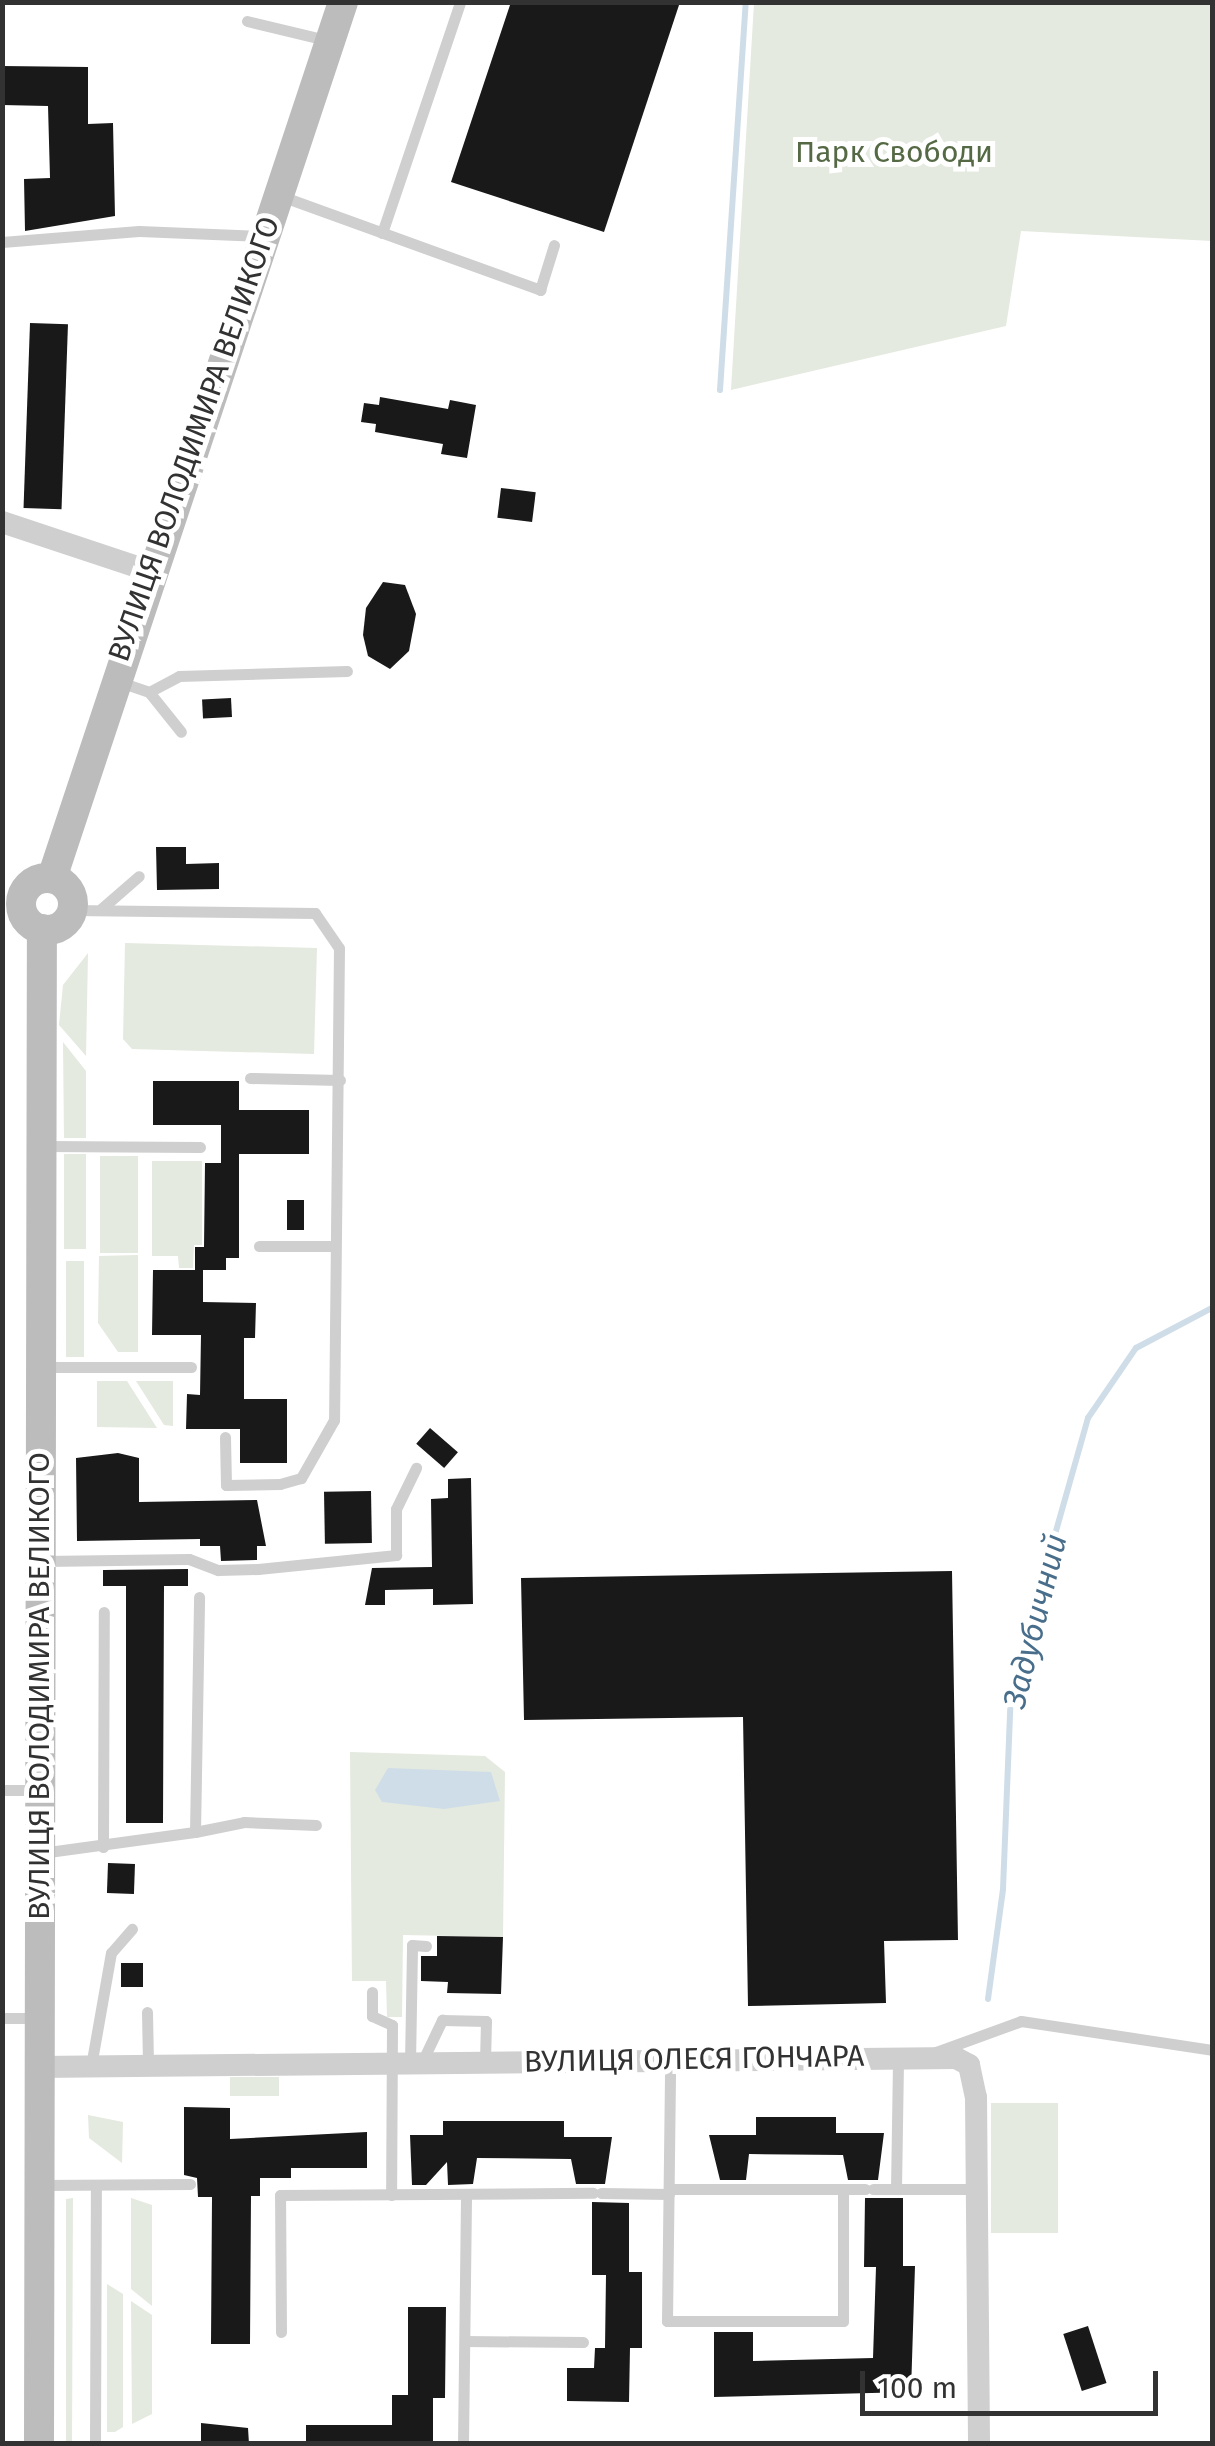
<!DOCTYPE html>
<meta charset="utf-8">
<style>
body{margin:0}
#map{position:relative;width:1215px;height:2446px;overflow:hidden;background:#fff;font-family:"Fira Sans",sans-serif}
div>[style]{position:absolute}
.green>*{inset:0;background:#e4eadf;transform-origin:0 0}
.water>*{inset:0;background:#cfdde8}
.stream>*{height:6px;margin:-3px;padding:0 3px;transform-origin:3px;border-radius:3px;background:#cfdde8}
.building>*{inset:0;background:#191919;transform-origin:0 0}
.lane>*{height:11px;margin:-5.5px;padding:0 5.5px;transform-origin:5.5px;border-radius:5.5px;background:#cfcfcf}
.street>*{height:22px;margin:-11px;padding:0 11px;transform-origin:11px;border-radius:11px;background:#cfcfcf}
.secondary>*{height:30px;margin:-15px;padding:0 15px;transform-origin:15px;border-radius:15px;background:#bcbcbc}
.secondary>.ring{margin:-15px;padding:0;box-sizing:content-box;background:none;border:30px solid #bcbcbc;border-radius:50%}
span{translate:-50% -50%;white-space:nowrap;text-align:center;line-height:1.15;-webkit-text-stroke:10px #fff;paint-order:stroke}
.park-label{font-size:30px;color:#546944}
.street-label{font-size:30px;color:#323232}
.water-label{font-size:32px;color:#496e8b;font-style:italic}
.frame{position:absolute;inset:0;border:5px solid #323232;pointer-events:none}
.scale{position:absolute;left:860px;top:2371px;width:298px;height:45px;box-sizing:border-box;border:5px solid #323232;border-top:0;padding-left:12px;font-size:30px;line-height:35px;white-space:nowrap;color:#323232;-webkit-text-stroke:8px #fff;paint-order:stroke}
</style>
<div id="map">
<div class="green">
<i style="clip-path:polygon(754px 3px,1212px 3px,1212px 241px,1021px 231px,1006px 326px,731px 390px)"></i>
<i style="clip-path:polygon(125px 943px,317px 948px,314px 1054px,132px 1049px,123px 1039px)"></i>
<i style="clip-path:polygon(88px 953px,86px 1056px,59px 1025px,63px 985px)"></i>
<i style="clip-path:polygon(63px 1042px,86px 1071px,86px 1138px,64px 1138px)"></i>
<i style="left:64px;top:1154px;width:22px;height:95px"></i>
<i style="left:100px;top:1156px;width:38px;height:97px"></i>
<i style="clip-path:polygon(152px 1161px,202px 1161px,202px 1245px,194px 1245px,193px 1268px,179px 1268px,178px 1256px,152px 1256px)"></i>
<i style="clip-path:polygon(138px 1255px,138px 1352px,118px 1352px,98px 1323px,99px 1256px)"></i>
<i style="left:66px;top:1261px;width:18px;height:96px"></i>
<i style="clip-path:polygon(97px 1381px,127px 1381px,157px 1428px,97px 1427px)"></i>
<i style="clip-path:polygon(136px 1381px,173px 1381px,173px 1426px,164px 1425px)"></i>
<i style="clip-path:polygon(350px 1752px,485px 1756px,505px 1772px,503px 1937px,403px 1935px,402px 2017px,387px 2017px,386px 1981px,352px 1981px)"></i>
<i style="left:230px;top:2077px;width:49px;height:19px"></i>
<i style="left:991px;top:2103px;width:67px;height:130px"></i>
<i style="clip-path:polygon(88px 2115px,123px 2122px,122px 2163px,89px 2138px)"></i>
<i style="clip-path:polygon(73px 2198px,72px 2443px,66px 2444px,66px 2199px)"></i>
<i style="clip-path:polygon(131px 2198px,152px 2205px,152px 2306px,131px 2289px)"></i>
<i style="clip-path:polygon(107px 2284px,123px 2294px,123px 2427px,115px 2432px,107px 2432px)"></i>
<i style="clip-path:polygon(131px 2301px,152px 2315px,152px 2414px,132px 2424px)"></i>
</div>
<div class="water">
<i style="clip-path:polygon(388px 1768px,491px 1772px,500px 1801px,444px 1809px,382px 1802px,375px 1790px)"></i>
</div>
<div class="stream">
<i style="left:720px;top:390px;width:389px;rotate:-86.2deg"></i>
<i style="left:988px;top:1999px;width:111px;rotate:-82.2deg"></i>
<i style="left:1003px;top:1889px;width:199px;rotate:-87.7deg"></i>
<i style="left:1011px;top:1690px;width:283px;rotate:-74.2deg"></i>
<i style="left:1088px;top:1418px;width:85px;rotate:-55.6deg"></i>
<i style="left:1136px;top:1348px;width:86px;rotate:-27.8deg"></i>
</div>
<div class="building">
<i style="clip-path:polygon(511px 2px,680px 2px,604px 232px,451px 182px)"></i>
<i style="clip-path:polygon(2px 66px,88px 67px,88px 124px,113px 123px,115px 216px,25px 231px,24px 179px,50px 178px,48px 106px,2px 105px)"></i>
<i style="left:30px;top:323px;width:38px;height:185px;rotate:2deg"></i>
<i style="clip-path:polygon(380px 397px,448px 409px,450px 400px,476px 405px,467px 458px,441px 454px,443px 444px,375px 432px,376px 424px,361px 422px,364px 403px,379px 405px)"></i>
<i style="left:501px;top:488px;width:35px;height:30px;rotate:7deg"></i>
<i style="clip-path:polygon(383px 582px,405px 585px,416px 614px,409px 651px,390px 669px,368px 656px,363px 635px,366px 608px)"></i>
<i style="left:231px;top:698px;width:19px;height:29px;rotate:87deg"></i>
<i style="clip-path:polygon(156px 847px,186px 847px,186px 864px,219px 863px,219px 889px,157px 890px)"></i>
<i style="clip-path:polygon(153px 1081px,239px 1081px,239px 1110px,309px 1110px,309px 1154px,239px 1154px,239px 1258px,226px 1258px,226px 1270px,203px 1270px,203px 1302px,256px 1303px,255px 1338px,244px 1338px,244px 1399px,287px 1399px,287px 1463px,240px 1463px,240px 1429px,186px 1429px,187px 1394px,200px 1395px,201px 1335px,152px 1335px,153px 1270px,195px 1270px,195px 1247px,204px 1247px,205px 1163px,221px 1163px,221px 1125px,153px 1125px)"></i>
<i style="left:287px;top:1200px;width:17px;height:30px"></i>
<i style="left:430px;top:1428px;width:37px;height:21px;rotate:41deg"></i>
<i style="clip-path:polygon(118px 1453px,139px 1458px,139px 1502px,257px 1500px,266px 1546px,257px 1546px,257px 1560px,221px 1561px,220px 1546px,200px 1546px,200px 1539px,77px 1541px,76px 1458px)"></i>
<i style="clip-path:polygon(471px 1478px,473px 1604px,433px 1605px,433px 1589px,385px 1590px,385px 1605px,365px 1605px,372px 1568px,432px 1567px,431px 1499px,448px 1498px,448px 1479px)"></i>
<i style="left:371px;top:1491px;width:52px;height:47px;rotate:89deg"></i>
<i style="clip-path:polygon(188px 1569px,188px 1586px,164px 1586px,163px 1823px,126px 1823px,126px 1586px,103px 1586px,103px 1570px)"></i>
<i style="clip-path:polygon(952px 1571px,958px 1940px,884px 1941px,886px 2003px,748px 2006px,743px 1717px,524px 1720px,521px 1578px)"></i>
<i style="left:108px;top:1863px;width:27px;height:30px;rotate:2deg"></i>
<i style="clip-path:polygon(437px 1936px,503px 1937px,501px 1994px,447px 1993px,448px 1982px,421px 1981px,421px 1956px,437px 1956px)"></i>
<i style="left:143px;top:1963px;width:24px;height:22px;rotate:90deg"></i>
<i style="clip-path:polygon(184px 2107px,230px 2108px,230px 2139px,367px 2132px,367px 2168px,291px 2168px,291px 2178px,260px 2178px,260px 2196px,251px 2196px,250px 2344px,211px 2344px,212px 2197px,198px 2197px,197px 2178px,184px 2175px)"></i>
<i style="clip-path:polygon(756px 2117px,836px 2117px,836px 2133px,884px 2133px,878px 2180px,848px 2180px,843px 2155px,749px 2154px,746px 2180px,720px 2180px,709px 2135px,756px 2135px)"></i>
<i style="clip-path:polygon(443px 2121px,564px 2121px,564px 2137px,612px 2137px,605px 2184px,576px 2184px,571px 2159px,477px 2158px,473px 2184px,448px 2185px,447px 2162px,426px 2185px,412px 2185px,410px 2135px,443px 2135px)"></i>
<i style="clip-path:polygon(865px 2198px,903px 2198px,903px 2266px,915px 2266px,911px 2392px,714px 2397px,714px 2332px,753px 2332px,753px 2361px,873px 2358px,876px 2267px,864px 2267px)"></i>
<i style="clip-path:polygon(592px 2202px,629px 2203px,629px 2272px,642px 2272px,642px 2348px,630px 2348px,629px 2402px,567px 2401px,567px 2368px,594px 2368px,595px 2348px,605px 2348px,606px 2275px,592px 2275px)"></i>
<i style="clip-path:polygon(408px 2307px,446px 2307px,445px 2398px,433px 2398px,433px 2444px,306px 2444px,306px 2425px,392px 2425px,392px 2395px,408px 2395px)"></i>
<i style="left:1088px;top:2326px;width:60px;height:26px;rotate:72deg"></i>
<i style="clip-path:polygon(201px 2423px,248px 2428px,249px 2444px,201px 2444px)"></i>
</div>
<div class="lane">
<i style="left:247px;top:21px;width:85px;rotate:13.5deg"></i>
<i style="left:281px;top:196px;width:276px;rotate:19.9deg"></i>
<i style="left:540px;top:290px;width:47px;rotate:-72.7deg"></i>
<i style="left:382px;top:233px;width:244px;rotate:-71.3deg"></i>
<i style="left:2px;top:242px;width:137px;rotate:-4.6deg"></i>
<i style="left:139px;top:231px;width:123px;rotate:2.3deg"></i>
<i style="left:117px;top:681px;width:34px;rotate:19deg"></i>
<i style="left:149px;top:692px;width:34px;rotate:-28deg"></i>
<i style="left:179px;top:676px;width:168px;rotate:-1.7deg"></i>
<i style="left:149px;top:692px;width:51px;rotate:51.3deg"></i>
<i style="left:101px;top:909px;width:50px;rotate:-41deg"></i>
<i style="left:72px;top:910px;width:243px;rotate:0.7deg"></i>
<i style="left:315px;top:913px;width:42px;rotate:55.6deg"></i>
<i style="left:339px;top:948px;width:472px;rotate:90.6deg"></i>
<i style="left:334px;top:1420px;width:67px;rotate:119.6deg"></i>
<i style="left:301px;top:1478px;width:22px;rotate:164deg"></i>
<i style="left:280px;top:1484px;width:54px;rotate:178.9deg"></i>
<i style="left:226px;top:1485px;width:48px;rotate:-91.2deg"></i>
<i style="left:250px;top:1078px;width:90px;rotate:1.3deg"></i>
<i style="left:44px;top:1146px;width:156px;rotate:0.4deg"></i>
<i style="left:259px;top:1246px;width:71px"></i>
<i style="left:45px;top:1367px;width:146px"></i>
<i style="left:44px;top:1561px;width:145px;rotate:-0.8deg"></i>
<i style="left:189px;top:1559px;width:31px;rotate:21deg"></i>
<i style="left:218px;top:1570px;width:40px;rotate:-1.4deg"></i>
<i style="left:258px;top:1569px;width:139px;rotate:-5.8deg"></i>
<i style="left:396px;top:1555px;width:46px;rotate:-90deg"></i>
<i style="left:396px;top:1509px;width:46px;rotate:-64deg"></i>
<i style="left:2px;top:1790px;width:36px"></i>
<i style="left:195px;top:1832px;width:50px;rotate:-11.5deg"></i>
<i style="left:244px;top:1822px;width:72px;rotate:2.4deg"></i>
<i style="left:103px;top:1847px;width:235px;rotate:-89.8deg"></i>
<i style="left:41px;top:1853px;width:155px;rotate:-7.8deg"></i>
<i style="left:195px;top:1832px;width:235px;rotate:-89deg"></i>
<i style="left:372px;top:1992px;width:24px;rotate:90deg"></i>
<i style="left:372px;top:2016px;width:22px;rotate:24deg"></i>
<i style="left:392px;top:2025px;width:170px;rotate:90.3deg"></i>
<i style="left:147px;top:2012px;width:54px;rotate:88.9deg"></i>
<i style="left:2px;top:2018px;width:36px"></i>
<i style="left:936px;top:2052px;width:90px;rotate:-20deg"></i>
<i style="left:1021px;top:2021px;width:193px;rotate:8.6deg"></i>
<i style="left:422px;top:2062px;width:47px;rotate:-64.5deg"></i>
<i style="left:442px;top:2020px;width:44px;rotate:1.3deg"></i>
<i style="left:486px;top:2021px;width:40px;rotate:91.4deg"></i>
<i style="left:410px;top:2063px;width:118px;rotate:-89deg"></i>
<i style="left:412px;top:1945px;width:14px;rotate:4deg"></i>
<i style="left:91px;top:2066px;width:115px;rotate:-80deg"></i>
<i style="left:111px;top:1953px;width:32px;rotate:-49deg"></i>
<i style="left:43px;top:2185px;width:147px;rotate:-0.4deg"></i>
<i style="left:669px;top:2189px;width:174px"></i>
<i style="left:843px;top:2189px;width:132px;rotate:90deg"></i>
<i style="left:843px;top:2321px;width:176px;rotate:180deg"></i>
<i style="left:667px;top:2321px;width:263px;rotate:-89.3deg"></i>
<i style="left:843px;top:2189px;width:22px"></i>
<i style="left:873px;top:2189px;width:104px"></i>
<i style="left:896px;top:2189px;width:132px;rotate:-89.1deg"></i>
<i style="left:601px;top:2193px;width:68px;rotate:0.8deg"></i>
<i style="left:281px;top:2332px;width:137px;rotate:-90.4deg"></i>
<i style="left:280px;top:2195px;width:313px;rotate:-0.4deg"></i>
<i style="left:465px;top:2341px;width:118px;rotate:0.5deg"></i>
<i style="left:95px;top:2444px;width:259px;rotate:-89.8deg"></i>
<i style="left:463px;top:2444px;width:250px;rotate:-89.3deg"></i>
</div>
<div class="street">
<i style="left:2px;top:522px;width:155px;rotate:18.4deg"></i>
<i style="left:38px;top:2067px;width:918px;rotate:-0.56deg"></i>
<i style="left:956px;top:2058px;width:15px;rotate:28deg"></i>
<i style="left:969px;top:2065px;width:33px;rotate:78deg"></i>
<i style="left:976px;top:2097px;width:347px;rotate:89.5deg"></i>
</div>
<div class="secondary">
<i style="left:52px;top:878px;width:923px;rotate:-71.62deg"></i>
<i class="ring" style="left:21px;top:878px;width:22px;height:22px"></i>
<i style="left:39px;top:2444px;width:1515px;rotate:-89.89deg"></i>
</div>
<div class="park-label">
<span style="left:894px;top:152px">Парк Свободи</span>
</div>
<div class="street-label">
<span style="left:194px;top:439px;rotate:-71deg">ВУЛИЦЯ ВОЛОДИМИРА ВЕЛИКОГО</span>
<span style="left:39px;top:1686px;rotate:-90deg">ВУЛИЦЯ ВОЛОДИМИРА ВЕЛИКОГО</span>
<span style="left:694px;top:2059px;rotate:-1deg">ВУЛИЦЯ ОЛЕСЯ ГОНЧАРА</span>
</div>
<div class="water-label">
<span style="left:1035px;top:1621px;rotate:-76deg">Задубичний</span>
</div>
<div class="frame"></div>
<div class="scale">100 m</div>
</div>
